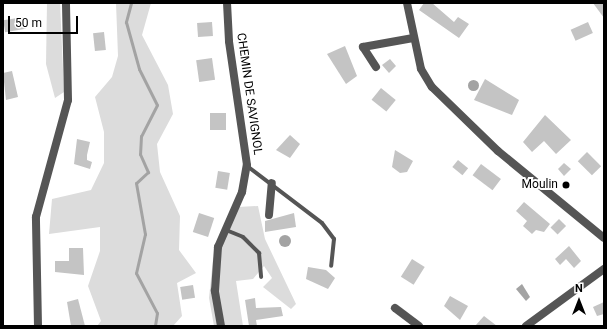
<!DOCTYPE html>
<style>
body{margin:0}
#map{position:relative;width:607px;height:329px;overflow:hidden;background:#fff;font-family:Roboto,sans-serif}
div>[style]{position:absolute}
.green>*{inset:0;background:#dcdcdc}
.water>*{inset:0;background:#a3a3a3}
.round{border-radius:50%}
.stream>*{height:3px;margin:-1.5px;padding:0 1.5px;transform-origin:1.5px;border-radius:1.5px;background:#a3a3a3}
.building>*{inset:0;background:#c4c4c4;transform-origin:0 0}
.service>*{height:4px;margin:-2px;padding:0 2px;transform-origin:2px;border-radius:2px;background:#555}
.minor>*{height:8px;margin:-4px;padding:0 4px;transform-origin:4px;border-radius:4px;background:#555}
.dots>*{width:11px;height:11px;translate:-50% -50%;box-sizing:border-box;border:2px solid #fff;border-radius:50%}
span{translate:-50% -50%;white-space:nowrap;text-align:center;line-height:1.15;-webkit-text-stroke:4px #fff;paint-order:stroke}
.street-label{font-size:12px;color:#000}
.poi-label{font-size:12px;color:#000}
.right{translate:-100% -50%;text-align:right}
.frame{position:absolute;inset:0;border:4px solid #000;pointer-events:none}
.north{position:absolute;left:559px;top:281px;width:40px;height:40px;-webkit-text-stroke:3px #fff;paint-order:stroke;rotate:0deg;font-size:11px;font-weight:700;line-height:16px;text-align:center;color:#000}
.north::after{content:'';display:block;margin:auto;width:14px;height:18px;background:#000;clip-path:polygon(50% 0,100% 100%,50% 72%,0 100%)}
.scale{position:absolute;left:8px;top:16px;width:70px;height:18px;box-sizing:border-box;border:2px solid #000;border-top:0;padding-left:5px;font-size:12px;line-height:14px;white-space:nowrap;color:#000;-webkit-text-stroke:3px #fff;paint-order:stroke}
</style>
<div id="map">
<div class="green">
<i style="clip-path:polygon(47px 3px,60px 3px,64px 92px,55px 98px,46px 64px)"></i>
<i style="clip-path:polygon(116px 3px,151px 3px,142px 35px,168px 85px,173px 114px,157px 144px,160px 172px,180px 216px,179px 250px,196px 273px,177px 283px,182px 316px,173px 326px,97px 326px,101px 321px,88px 286px,100px 251px,100px 227px,49px 234px,52px 199px,91px 190px,104px 163px,104px 132px,95px 97px,112px 77px,118px 56px)"></i>
<i style="clip-path:polygon(258px 206px,265px 239px,296px 304px,291px 309px,263px 287px,272px 278px,264px 266px,253px 279px,236px 281px,243px 326px,214px 326px,209px 298px,213px 259px,238px 207px)"></i>
</div>
<div class="water">
<i class="round" style="left:467.5px;top:79.5px;width:11px;height:11px"></i>
<i class="round" style="left:279px;top:235px;width:12px;height:12px"></i>
<i style="clip-path:polygon(522px 284px,530px 297px,526px 301px,516px 289px)"></i>
</div>
<div class="stream">
<i style="left:131px;top:3px;width:20px;rotate:105deg"></i>
<i style="left:126px;top:22px;width:49px;rotate:74.5deg"></i>
<i style="left:139px;top:69px;width:40px;rotate:63.4deg"></i>
<i style="left:157px;top:105px;width:35px;rotate:117deg"></i>
<i style="left:141px;top:136px;width:18px;rotate:93deg"></i>
<i style="left:140px;top:154px;width:20px;rotate:66deg"></i>
<i style="left:148px;top:172px;width:16px;rotate:137deg"></i>
<i style="left:136px;top:183px;width:52px;rotate:80deg"></i>
<i style="left:145px;top:234px;width:40px;rotate:103deg"></i>
<i style="left:136px;top:273px;width:45px;rotate:62.3deg"></i>
<i style="left:157px;top:313px;width:13px;rotate:99deg"></i>
</div>
<div class="building">
<i style="clip-path:polygon(424px 3px,432px 3px,454px 22px,458px 17px,469px 24px,459px 38px,419px 10px)"></i>
<i style="clip-path:polygon(593px 3px,604px 3px,604px 18px)"></i>
<i style="left:24px;top:17px;width:12px;height:21px;rotate:81deg"></i>
<i style="left:212px;top:22px;width:14px;height:15px;rotate:86deg"></i>
<i style="left:588px;top:22px;width:12px;height:19px;rotate:66deg"></i>
<i style="left:104px;top:32px;width:18px;height:11px;rotate:84deg"></i>
<i style="clip-path:polygon(345px 46px,357px 76px,346px 84px,327px 54px)"></i>
<i style="left:212px;top:58px;width:22px;height:16px;rotate:82deg"></i>
<i style="clip-path:polygon(390px 59px,396px 66px,389px 73px,382px 65px)"></i>
<i style="clip-path:polygon(12px 71px,18px 97px,6px 100px,3px 73px)"></i>
<i style="clip-path:polygon(485px 79px,519px 100px,512px 115px,474px 100px)"></i>
<i style="left:381px;top:88px;width:19px;height:15px;rotate:39deg"></i>
<i style="left:210px;top:113px;width:16px;height:17px"></i>
<i style="clip-path:polygon(545px 115px,571px 140px,556px 154px,544px 141px,532px 152px,523px 142px)"></i>
<i style="clip-path:polygon(290px 135px,300px 144px,290px 158px,276px 150px)"></i>
<i style="clip-path:polygon(77px 139px,90px 142px,87px 155px,87px 160px,92px 162px,90px 169px,74px 164px)"></i>
<i style="clip-path:polygon(395px 150px,413px 161px,407px 172px,400px 173px,392px 167px)"></i>
<i style="left:587px;top:152px;width:20px;height:13px;rotate:45deg"></i>
<i style="left:458px;top:160px;width:13px;height:9px;rotate:39deg"></i>
<i style="clip-path:polygon(564px 163px,571px 169px,564px 176px,558px 169px)"></i>
<i style="left:481px;top:164px;width:25px;height:14px;rotate:37deg"></i>
<i style="left:218px;top:171px;width:12px;height:17px;rotate:9deg"></i>
<i style="clip-path:polygon(524px 202px,550px 224px,544px 232px,536px 230px,532px 234px,523px 226px,527px 221px,516px 211px)"></i>
<i style="left:199px;top:213px;width:16px;height:20px;rotate:18deg"></i>
<i style="clip-path:polygon(294px 213px,296px 227px,265px 232px,265px 221px)"></i>
<i style="left:559px;top:219px;width:10px;height:12px;rotate:45deg"></i>
<i style="clip-path:polygon(569px 246px,581px 261px,574px 268px,566px 259px,560px 265px,555px 259px)"></i>
<i style="clip-path:polygon(69px 248px,83px 248px,84px 275px,55px 272px,55px 261px,69px 261px)"></i>
<i style="left:412px;top:259px;width:15px;height:21px;rotate:32deg"></i>
<i style="clip-path:polygon(308px 267px,326px 270px,335px 278px,328px 289px,306px 279px)"></i>
<i style="left:193px;top:285px;width:13px;height:13px;rotate:81deg"></i>
<i style="clip-path:polygon(450px 296px,468px 306px,460px 320px,444px 306px)"></i>
<i style="clip-path:polygon(255px 298px,256px 308px,281px 307px,283px 316px,256px 320px,257px 326px,249px 326px,245px 300px)"></i>
<i style="clip-path:polygon(78px 299px,85px 326px,71px 326px,67px 302px)"></i>
<i style="clip-path:polygon(604px 302px,604px 314px,597px 316px,593px 307px)"></i>
<i style="clip-path:polygon(484px 316px,497px 326px,475px 326px)"></i>
</div>
<div class="service">
<i style="left:247px;top:166px;width:94px;rotate:37.2deg"></i>
<i style="left:322px;top:223px;width:20px;rotate:53deg"></i>
<i style="left:334px;top:239px;width:27px;rotate:96deg"></i>
<i style="left:226px;top:230px;width:18px;rotate:22deg"></i>
<i style="left:243px;top:237px;width:23px;rotate:45deg"></i>
<i style="left:259px;top:253px;width:24px;rotate:85deg"></i>
</div>
<div class="minor">
<i style="left:407px;top:3px;width:67px;rotate:78deg"></i>
<i style="left:421px;top:69px;width:21px;rotate:59deg"></i>
<i style="left:432px;top:87px;width:92px;rotate:44.1deg"></i>
<i style="left:498px;top:151px;width:137px;rotate:39.4deg"></i>
<i style="left:376px;top:67px;width:24px;rotate:-123deg"></i>
<i style="left:363px;top:47px;width:51px;rotate:-10.2deg"></i>
<i style="left:269px;top:215px;width:32px;rotate:-85deg"></i>
<i style="left:395px;top:308px;width:30px;rotate:37deg"></i>
<i style="left:38px;top:326px;width:109px;rotate:-91.1deg"></i>
<i style="left:36px;top:217px;width:121px;rotate:-74.7deg"></i>
<i style="left:68px;top:100px;width:97px;rotate:-91.2deg"></i>
<i style="left:221px;top:326px;width:36px;rotate:-100deg"></i>
<i style="left:215px;top:291px;width:44px;rotate:-86.1deg"></i>
<i style="left:218px;top:247px;width:60px;rotate:-66.4deg"></i>
<i style="left:242px;top:192px;width:27px;rotate:-80deg"></i>
<i style="left:247px;top:165px;width:125px;rotate:-98.3deg"></i>
<i style="left:229px;top:41px;width:38px;rotate:-93deg"></i>
<i style="left:526px;top:326px;width:97px;rotate:-36.2deg"></i>
</div>
<div class="dots">
<i style="left:566px;top:185px;background:#000"></i>
</div>
<div class="street-label">
<span style="left:249px;top:94px;rotate:82deg">CHEMIN DE SAVIGNOL</span>
</div>
<div class="poi-label">
<span class="right" style="left:558px;top:185px">Moulin</span>
</div>
<div class="frame"></div>
<div class="north">N</div>
<div class="scale">50 m</div>
</div>
